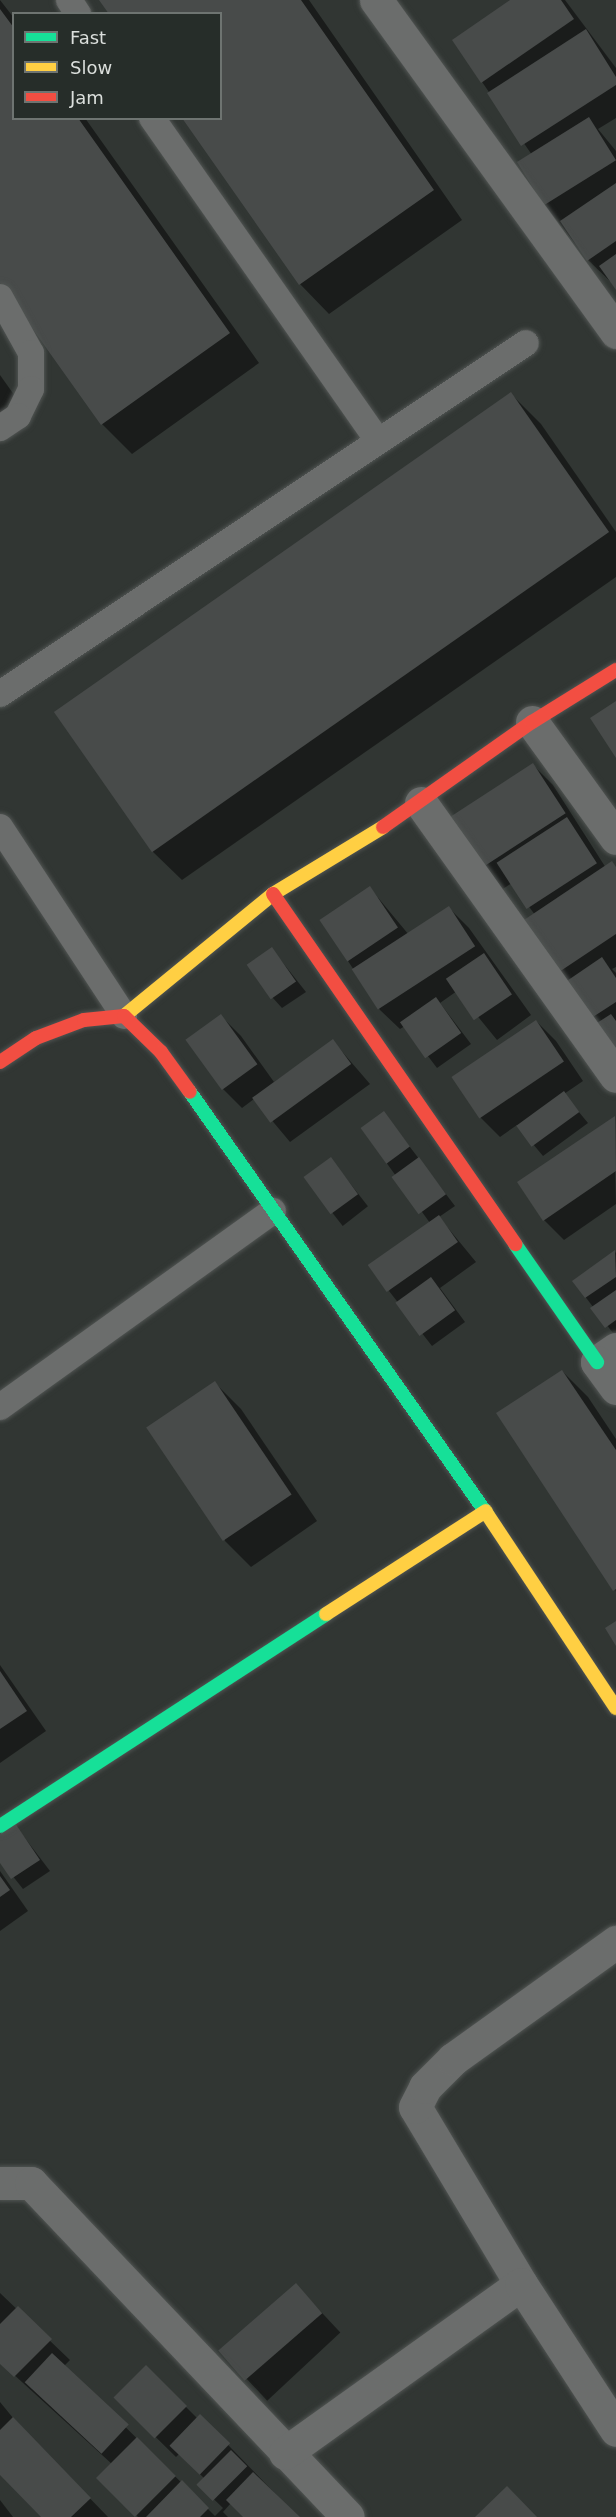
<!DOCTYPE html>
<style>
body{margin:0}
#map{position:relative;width:616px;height:2517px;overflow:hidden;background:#313633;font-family:"DejaVu Sans",sans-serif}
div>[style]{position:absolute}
.shadow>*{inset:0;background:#0007;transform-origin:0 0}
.building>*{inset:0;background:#484b4a;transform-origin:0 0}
.roads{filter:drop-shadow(0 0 2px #505452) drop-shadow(0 0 2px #505452)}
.lane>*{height:26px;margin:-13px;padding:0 13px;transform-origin:13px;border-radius:13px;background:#6b6d6c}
.street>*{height:33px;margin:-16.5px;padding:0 16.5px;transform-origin:16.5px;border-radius:16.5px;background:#6b6d6c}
.fast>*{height:14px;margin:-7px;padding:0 7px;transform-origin:7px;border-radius:7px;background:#16e098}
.slow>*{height:14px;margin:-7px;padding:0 7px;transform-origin:7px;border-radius:7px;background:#ffcf43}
.jam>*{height:14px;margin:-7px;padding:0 7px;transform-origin:7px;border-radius:7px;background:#f24e42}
span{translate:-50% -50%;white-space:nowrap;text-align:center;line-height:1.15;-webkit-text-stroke:4.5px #262d29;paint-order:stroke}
.legend{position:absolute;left:12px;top:12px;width:210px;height:108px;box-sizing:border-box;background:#262d29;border:2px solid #6e7471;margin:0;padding:8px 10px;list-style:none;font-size:18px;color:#dbdfdc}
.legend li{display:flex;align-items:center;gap:12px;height:30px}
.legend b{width:30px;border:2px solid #6e7471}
</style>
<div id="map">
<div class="shadow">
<i style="clip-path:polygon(0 0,14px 18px,14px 118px,85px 118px,259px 363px,132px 454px,102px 424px,0 281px)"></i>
<i style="clip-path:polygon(101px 0,309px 0,462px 220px,329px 314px,300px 284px,184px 118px,220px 118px,220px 14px)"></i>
<i style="clip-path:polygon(513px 0,565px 0,616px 68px,616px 118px,598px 129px,616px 151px,616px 287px,588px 260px,545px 205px,532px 155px,454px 41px)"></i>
<i style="clip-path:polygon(0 375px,22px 406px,0 422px)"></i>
<i style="clip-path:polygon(511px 394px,541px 424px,616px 532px,616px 577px,182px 880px,152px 851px)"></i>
<i style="clip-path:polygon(533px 765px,553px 785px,606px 868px,616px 867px,616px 967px,612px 969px,616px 973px,616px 1070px,580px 1025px,535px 915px,512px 883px,492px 896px,472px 876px)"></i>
<i style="clip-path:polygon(370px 888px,409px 935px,449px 908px,469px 928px,531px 1015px,497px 1040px,457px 991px,440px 1003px,471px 1044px,437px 1068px,405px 1026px,400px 1029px,380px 1010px,348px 961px)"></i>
<i style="clip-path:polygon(272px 949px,306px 992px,282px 1008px,272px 997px)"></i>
<i style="clip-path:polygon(221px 1016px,241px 1036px,274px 1082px,333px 1041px,370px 1084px,290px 1142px,254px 1099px,242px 1108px,222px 1088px)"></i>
<i style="clip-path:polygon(536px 1021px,556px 1041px,583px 1081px,564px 1094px,588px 1123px,543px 1156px,517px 1125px,500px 1137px,480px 1117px)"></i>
<i style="clip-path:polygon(384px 1113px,455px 1206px,439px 1217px,476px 1262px,440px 1288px,465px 1322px,432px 1346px,389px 1291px,430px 1223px,362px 1129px)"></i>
<i style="clip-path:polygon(614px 1118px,616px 1204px,564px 1240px,544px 1220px)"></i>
<i style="left:331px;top:1159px;width:60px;height:32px;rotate:52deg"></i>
<i style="clip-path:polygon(615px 1252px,616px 1253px,616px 1337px,574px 1282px)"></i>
<i style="clip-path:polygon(562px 1371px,588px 1397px,616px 1439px,616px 1592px)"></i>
<i style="clip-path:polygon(215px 1383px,241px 1409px,317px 1521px,251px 1567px,225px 1541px)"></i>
<i style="clip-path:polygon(0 1665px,46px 1731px,0 1763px)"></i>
<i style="clip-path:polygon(15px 1825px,50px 1871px,23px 1889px,0 1860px)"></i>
<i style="clip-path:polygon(0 1871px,28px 1911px,0 1931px)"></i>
<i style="left:296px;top:2285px;width:65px;height:100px;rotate:47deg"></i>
<i style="clip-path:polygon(0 2293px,70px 2360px,64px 2366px,215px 2516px,223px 2508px,199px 2485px,205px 2479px,179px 2454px,176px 2457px,116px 2398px,146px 2367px,197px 2418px,200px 2416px,298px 2517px,245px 2517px,231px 2503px,223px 2512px,228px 2517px,138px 2517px,99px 2479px,113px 2465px,0 2362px)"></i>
<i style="clip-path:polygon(0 2402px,18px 2424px,108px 2517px,43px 2517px,0 2473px)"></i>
<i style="clip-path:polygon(0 2500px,13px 2517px,0 2517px)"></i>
</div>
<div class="building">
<i style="clip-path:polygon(99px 0,301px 0,434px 190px,299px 285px,182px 118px,220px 118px,220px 14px,109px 14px)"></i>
<i style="clip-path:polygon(510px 0,561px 0,574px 19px,481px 83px,452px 40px)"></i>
<i style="clip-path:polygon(0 9px,14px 28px,14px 118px,78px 118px,230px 333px,101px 425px,0 283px)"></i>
<i style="clip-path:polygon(586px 29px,616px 77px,616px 85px,521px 146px,487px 93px)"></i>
<i style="left:589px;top:117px;width:51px;height:85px;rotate:58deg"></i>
<i style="clip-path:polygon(616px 183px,616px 241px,587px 261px,560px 221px)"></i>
<i style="clip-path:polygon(616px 254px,616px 290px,599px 266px)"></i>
<i style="left:511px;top:392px;width:171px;height:558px;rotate:55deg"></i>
<i style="clip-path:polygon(616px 701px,616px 758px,590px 718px)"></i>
<i style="left:533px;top:763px;width:60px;height:115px;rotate:57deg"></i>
<i style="left:567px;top:817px;width:55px;height:84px;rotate:57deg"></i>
<i style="clip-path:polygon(612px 861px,616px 867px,616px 934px,550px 978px,515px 926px)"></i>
<i style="left:370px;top:886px;width:50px;height:61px;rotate:56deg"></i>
<i style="left:449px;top:906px;width:48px;height:116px;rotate:57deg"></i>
<i style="left:272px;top:947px;width:42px;height:31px;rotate:55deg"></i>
<i style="left:484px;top:953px;width:50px;height:46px;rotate:56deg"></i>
<i style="clip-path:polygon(602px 957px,616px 978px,616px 1002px,579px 1026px,555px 989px)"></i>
<i style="left:436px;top:997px;width:44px;height:44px;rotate:55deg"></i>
<i style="left:221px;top:1014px;width:62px;height:44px;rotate:54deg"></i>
<i style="clip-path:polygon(611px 1014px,616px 1021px,616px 1062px,586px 1030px)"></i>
<i style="left:536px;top:1020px;width:50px;height:102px;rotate:56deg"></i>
<i style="left:333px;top:1039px;width:31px;height:100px;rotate:54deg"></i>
<i style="left:564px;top:1091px;width:26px;height:59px;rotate:54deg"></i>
<i style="left:384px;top:1111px;width:44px;height:29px;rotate:54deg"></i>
<i style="clip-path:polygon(615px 1116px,616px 1171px,543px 1221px,517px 1182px)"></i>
<i style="left:331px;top:1157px;width:46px;height:34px;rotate:54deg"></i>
<i style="left:419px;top:1157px;width:46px;height:34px;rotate:54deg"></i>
<i style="left:439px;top:1215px;width:33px;height:87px;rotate:55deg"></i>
<i style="clip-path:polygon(615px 1250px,616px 1277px,585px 1298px,572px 1281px)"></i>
<i style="left:431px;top:1277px;width:41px;height:44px;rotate:54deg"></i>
<i style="clip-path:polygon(616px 1290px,616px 1320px,605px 1328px,590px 1308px)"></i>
<i style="clip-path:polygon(562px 1370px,616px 1450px,616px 1589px,613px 1591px,496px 1413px)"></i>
<i style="left:215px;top:1381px;width:137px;height:83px;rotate:56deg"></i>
<i style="clip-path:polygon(616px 1621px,616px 1646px,605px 1628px)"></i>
<i style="clip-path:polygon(0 1671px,27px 1711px,0 1729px)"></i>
<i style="clip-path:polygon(15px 1823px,40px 1860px,11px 1879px,0 1863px,0 1834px)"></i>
<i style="clip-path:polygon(0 1876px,10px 1890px,0 1897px)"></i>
<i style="left:296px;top:2283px;width:40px;height:103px;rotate:49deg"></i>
<i style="clip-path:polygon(18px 2306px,52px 2339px,14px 2377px,0 2364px,0 2324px)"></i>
<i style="left:52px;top:2353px;width:105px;height:40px;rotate:43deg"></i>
<i style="left:146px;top:2365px;width:58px;height:46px;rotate:45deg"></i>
<i style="left:200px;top:2414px;width:42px;height:44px;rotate:44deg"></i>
<i style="clip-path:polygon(13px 2417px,91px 2498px,71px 2517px,41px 2517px,0 2475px,0 2430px)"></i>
<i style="left:137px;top:2437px;width:55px;height:58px;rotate:45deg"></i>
<i style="left:231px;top:2450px;width:23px;height:49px;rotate:45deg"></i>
<i style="clip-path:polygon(253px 2472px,300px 2517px,243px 2517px,226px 2500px)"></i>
<i style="clip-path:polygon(182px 2480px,209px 2508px,200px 2517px,146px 2517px)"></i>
<i style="clip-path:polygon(507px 2486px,537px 2517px,475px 2517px)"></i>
</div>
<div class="roads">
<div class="lane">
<i style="left:69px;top:0;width:17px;rotate:57deg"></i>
<i style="left:152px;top:118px;width:394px;rotate:55deg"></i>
<i style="left:0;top:297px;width:64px;rotate:61deg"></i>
<i style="left:31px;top:353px;width:36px;rotate:90deg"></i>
<i style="left:31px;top:389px;width:30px;rotate:116deg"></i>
<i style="left:18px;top:416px;width:22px;rotate:146deg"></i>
<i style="left:0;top:694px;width:632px;rotate:-33.72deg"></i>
<i style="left:0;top:827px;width:226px;rotate:56.7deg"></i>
<i style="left:0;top:1407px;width:336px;rotate:-35.7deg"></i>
</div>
<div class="street">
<i style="left:376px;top:0;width:410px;rotate:54.1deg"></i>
<i style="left:532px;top:722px;width:143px;rotate:54.1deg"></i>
<i style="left:421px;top:803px;width:335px;rotate:54.5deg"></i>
<i style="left:616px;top:1349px;width:23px;rotate:146deg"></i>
<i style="left:597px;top:1362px;width:32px;rotate:54deg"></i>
<i style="left:0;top:2183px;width:31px"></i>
<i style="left:31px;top:2183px;width:460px;rotate:46.5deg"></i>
<i style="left:521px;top:2284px;width:206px;rotate:-120.9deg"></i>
<i style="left:415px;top:2107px;width:22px;rotate:-63deg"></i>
<i style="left:425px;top:2087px;width:40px;rotate:-45deg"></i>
<i style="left:453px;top:2059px;width:201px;rotate:-35.7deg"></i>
<i style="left:285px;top:2453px;width:290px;rotate:-35.6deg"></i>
<i style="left:521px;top:2284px;width:174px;rotate:56.9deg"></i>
</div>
<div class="fast">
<i style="left:190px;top:1092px;width:516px;rotate:54.86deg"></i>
<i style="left:515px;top:1244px;width:144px;rotate:55.2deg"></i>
<i style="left:0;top:1826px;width:389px;rotate:-33deg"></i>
</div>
<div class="slow">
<i style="left:124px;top:1016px;width:193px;rotate:-39.3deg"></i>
<i style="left:273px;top:894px;width:129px;rotate:-31.3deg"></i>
<i style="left:487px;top:1514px;width:233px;rotate:56.4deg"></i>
<i style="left:326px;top:1614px;width:190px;rotate:-32.8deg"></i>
</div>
<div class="jam">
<i style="left:383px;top:827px;width:182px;rotate:-35.2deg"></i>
<i style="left:532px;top:722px;width:99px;rotate:-31.8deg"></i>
<i style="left:273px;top:894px;width:426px;rotate:55.3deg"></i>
<i style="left:0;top:1062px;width:43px;rotate:-33.7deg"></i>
<i style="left:36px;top:1038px;width:51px;rotate:-20.6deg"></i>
<i style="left:84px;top:1020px;width:40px;rotate:-5.7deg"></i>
<i style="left:124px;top:1016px;width:52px;rotate:44.2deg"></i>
<i style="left:161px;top:1052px;width:49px;rotate:54.1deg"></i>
</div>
</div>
<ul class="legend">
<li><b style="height:8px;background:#16e098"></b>Fast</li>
<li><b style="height:8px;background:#ffcf43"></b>Slow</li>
<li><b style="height:8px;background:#f24e42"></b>Jam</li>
</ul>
</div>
